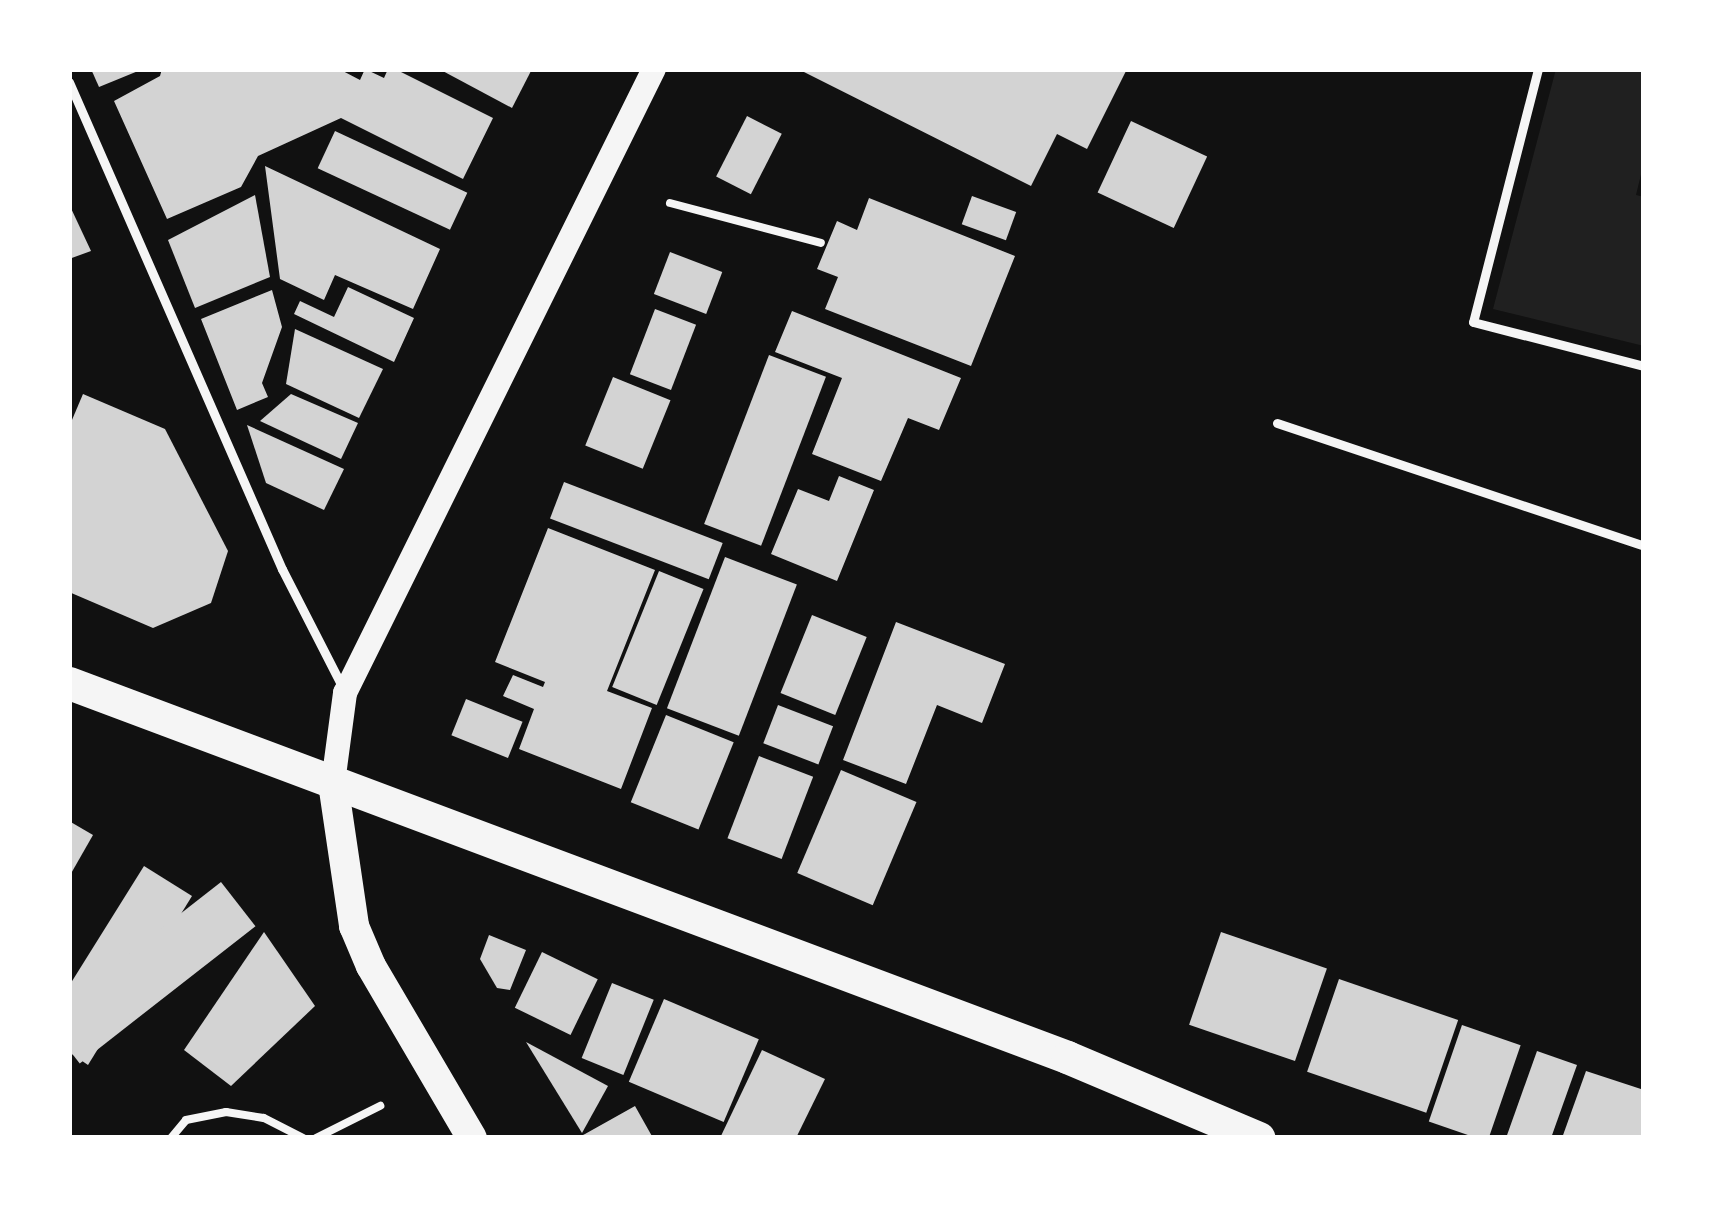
<!DOCTYPE html>
<style>
body{margin:0}
#map{position:relative;width:1713px;height:1207px;overflow:hidden;background:#111;font-family:Inter,sans-serif}
div>[style]{position:absolute}
.green>*{inset:0;background:#202020}
.building>*{inset:0;background:#d3d3d3;transform-origin:0 0}
.path>*{height:8px;margin:-4px;padding:0 4px;transform-origin:4px;border-radius:4px;background:#f5f5f5}
.service>*{height:9px;margin:-4.5px;padding:0 4.5px;transform-origin:4.5px;border-radius:4.5px;background:#f5f5f5}
.secondary>*{height:24px;margin:-12px;padding:0 12px;transform-origin:12px;border-radius:12px;background:#f5f5f5}
.primary>*{height:30px;margin:-15px;padding:0 15px;transform-origin:15px;border-radius:15px;background:#f5f5f5}
.trunk>*{height:33px;margin:-16.5px;padding:0 16.5px;transform-origin:16.5px;border-radius:16.5px;background:#f5f5f5}
span{translate:-50% -50%;white-space:nowrap;text-align:center;line-height:1.15;-webkit-text-stroke:10px #fff;paint-order:stroke}
.frame{position:absolute;inset:0;border:72px solid #fff;pointer-events:none}
</style>
<div id="map">
<div class="green">
<i style="clip-path:polygon(1556px 69px,1644px 69px,1644px 162px,1636px 195px,1644px 197px,1644px 346px,1493px 309px)"></i>
</div>
<div class="building">
<i style="clip-path:polygon(91px 69px,143px 69px,99px 87px)"></i>
<i style="clip-path:polygon(162px 69px,339px 69px,360px 80px,365px 69px,384px 78px,388px 69px,395px 69px,493px 118px,463px 179px,341px 118px,258px 156px,241px 187px,167px 219px,114px 101px,160px 76px)"></i>
<i style="clip-path:polygon(439px 69px,532px 69px,512px 108px)"></i>
<i style="clip-path:polygon(798px 69px,1127px 69px,1087px 149px,1057px 134px,1031px 186px)"></i>
<i style="left:747px;top:116px;width:39px;height:68px;rotate:27deg"></i>
<i style="left:1131px;top:121px;width:84px;height:79px;rotate:25deg"></i>
<i style="left:335px;top:131px;width:146px;height:41px;rotate:25deg"></i>
<i style="clip-path:polygon(265px 166px,440px 249px,413px 309px,335px 275px,324px 300px,280px 279px)"></i>
<i style="clip-path:polygon(255px 195px,270px 277px,195px 308px,168px 240px)"></i>
<i style="left:972px;top:196px;width:47px;height:30px;rotate:20deg"></i>
<i style="clip-path:polygon(869px 198px,1015px 256px,971px 366px,825px 309px,838px 277px,817px 269px,837px 221px,857px 230px)"></i>
<i style="clip-path:polygon(69px 204px,91px 251px,69px 259px)"></i>
<i style="left:670px;top:252px;width:56px;height:45px;rotate:21deg"></i>
<i style="clip-path:polygon(348px 287px,414px 318px,394px 362px,294px 314px,300px 301px,334px 317px)"></i>
<i style="clip-path:polygon(272px 290px,282px 327px,262px 383px,268px 397px,237px 410px,201px 319px)"></i>
<i style="left:655px;top:309px;width:44px;height:70px;rotate:21deg"></i>
<i style="clip-path:polygon(792px 311px,961px 378px,939px 430px,908px 418px,881px 481px,812px 454px,842px 378px,775px 352px)"></i>
<i style="clip-path:polygon(295px 329px,383px 369px,359px 418px,286px 384px)"></i>
<i style="left:769px;top:355px;width:61px;height:181px;rotate:21deg"></i>
<i style="left:613px;top:377px;width:62px;height:74px;rotate:22deg"></i>
<i style="clip-path:polygon(83px 394px,165px 429px,228px 551px,211px 603px,153px 628px,69px 592px,69px 427px)"></i>
<i style="clip-path:polygon(291px 394px,358px 423px,341px 459px,260px 421px)"></i>
<i style="clip-path:polygon(247px 425px,344px 469px,324px 510px,266px 483px)"></i>
<i style="clip-path:polygon(839px 476px,874px 490px,837px 581px,771px 554px,798px 489px,829px 501px)"></i>
<i style="left:564px;top:482px;width:170px;height:39px;rotate:21deg"></i>
<i style="clip-path:polygon(548px 528px,655px 570px,607px 691px,652px 708px,621px 789px,519px 749px,534px 709px,503px 696px,513px 675px,543px 687px,545px 682px,495px 662px)"></i>
<i style="left:725px;top:557px;width:77px;height:162px;rotate:21deg"></i>
<i style="left:659px;top:571px;width:48px;height:125px;rotate:22deg"></i>
<i style="left:812px;top:615px;width:59px;height:84px;rotate:22deg"></i>
<i style="clip-path:polygon(896px 622px,1005px 664px,982px 723px,937px 705px,906px 784px,843px 760px)"></i>
<i style="left:466px;top:699px;width:61px;height:39px;rotate:22deg"></i>
<i style="left:778px;top:705px;width:59px;height:41px;rotate:21deg"></i>
<i style="left:666px;top:715px;width:73px;height:94px;rotate:22deg"></i>
<i style="left:759px;top:756px;width:58px;height:88px;rotate:21deg"></i>
<i style="left:841px;top:770px;width:82px;height:112px;rotate:23deg"></i>
<i style="clip-path:polygon(69px 821px,93px 835px,69px 877px)"></i>
<i style="clip-path:polygon(144px 866px,192px 896px,88px 1065px,69px 1052px,69px 986px)"></i>
<i style="left:221px;top:882px;width:56px;height:223px;rotate:52deg"></i>
<i style="clip-path:polygon(264px 932px,315px 1006px,231px 1086px,184px 1050px)"></i>
<i style="left:1221px;top:932px;width:112px;height:98px;rotate:19deg"></i>
<i style="clip-path:polygon(489px 935px,526px 950px,510px 990px,497px 988px,480px 959px)"></i>
<i style="left:542px;top:952px;width:62px;height:62px;rotate:26deg"></i>
<i style="left:1339px;top:979px;width:126px;height:98px;rotate:19deg"></i>
<i style="left:612px;top:983px;width:45px;height:81px;rotate:22deg"></i>
<i style="left:664px;top:999px;width:103px;height:90px;rotate:23deg"></i>
<i style="left:1462px;top:1025px;width:62px;height:102px;rotate:19deg"></i>
<i style="clip-path:polygon(526px 1042px,608px 1086px,582px 1133px)"></i>
<i style="clip-path:polygon(762px 1050px,825px 1079px,796px 1138px,720px 1138px)"></i>
<i style="clip-path:polygon(1537px 1051px,1577px 1065px,1551px 1138px,1506px 1138px)"></i>
<i style="clip-path:polygon(1586px 1071px,1644px 1090px,1644px 1138px,1562px 1138px)"></i>
<i style="clip-path:polygon(635px 1106px,653px 1138px,577px 1138px,585px 1134px)"></i>
</div>
<div class="path">
<i style="left:670px;top:203px;width:156px;rotate:14.8deg"></i>
<i style="left:171px;top:1138px;width:23px;rotate:-50deg"></i>
<i style="left:186px;top:1120px;width:41px;rotate:-11.3deg"></i>
<i style="left:226px;top:1112px;width:38px;rotate:9deg"></i>
<i style="left:264px;top:1118px;width:44px;rotate:27.1deg"></i>
<i style="left:316px;top:1138px;width:72px;rotate:-26.6deg"></i>
</div>
<div class="service">
<i style="left:1538px;top:69px;width:261px;rotate:104.4deg"></i>
<i style="left:1473px;top:322px;width:177px;rotate:14.4deg"></i>
<i style="left:69px;top:82px;width:532px;rotate:66.38deg"></i>
<i style="left:282px;top:569px;width:134px;rotate:62.9deg"></i>
<i style="left:1277px;top:423px;width:387px;rotate:18.5deg"></i>
</div>
<div class="secondary">
<i style="left:333px;top:783px;width:91px;rotate:-82.4deg"></i>
<i style="left:345px;top:693px;width:696px;rotate:-63.66deg"></i>
</div>
<div class="primary">
<i style="left:333px;top:783px;width:145px;rotate:81.6deg"></i>
<i style="left:354px;top:926px;width:43px;rotate:67deg"></i>
<i style="left:371px;top:966px;width:199px;rotate:59.6deg"></i>
</div>
<div class="trunk">
<i style="left:69px;top:683px;width:1066px;rotate:20.54deg"></i>
<i style="left:1067px;top:1057px;width:208px;rotate:22.9deg"></i>
</div>
<div class="frame"></div>
</div>
